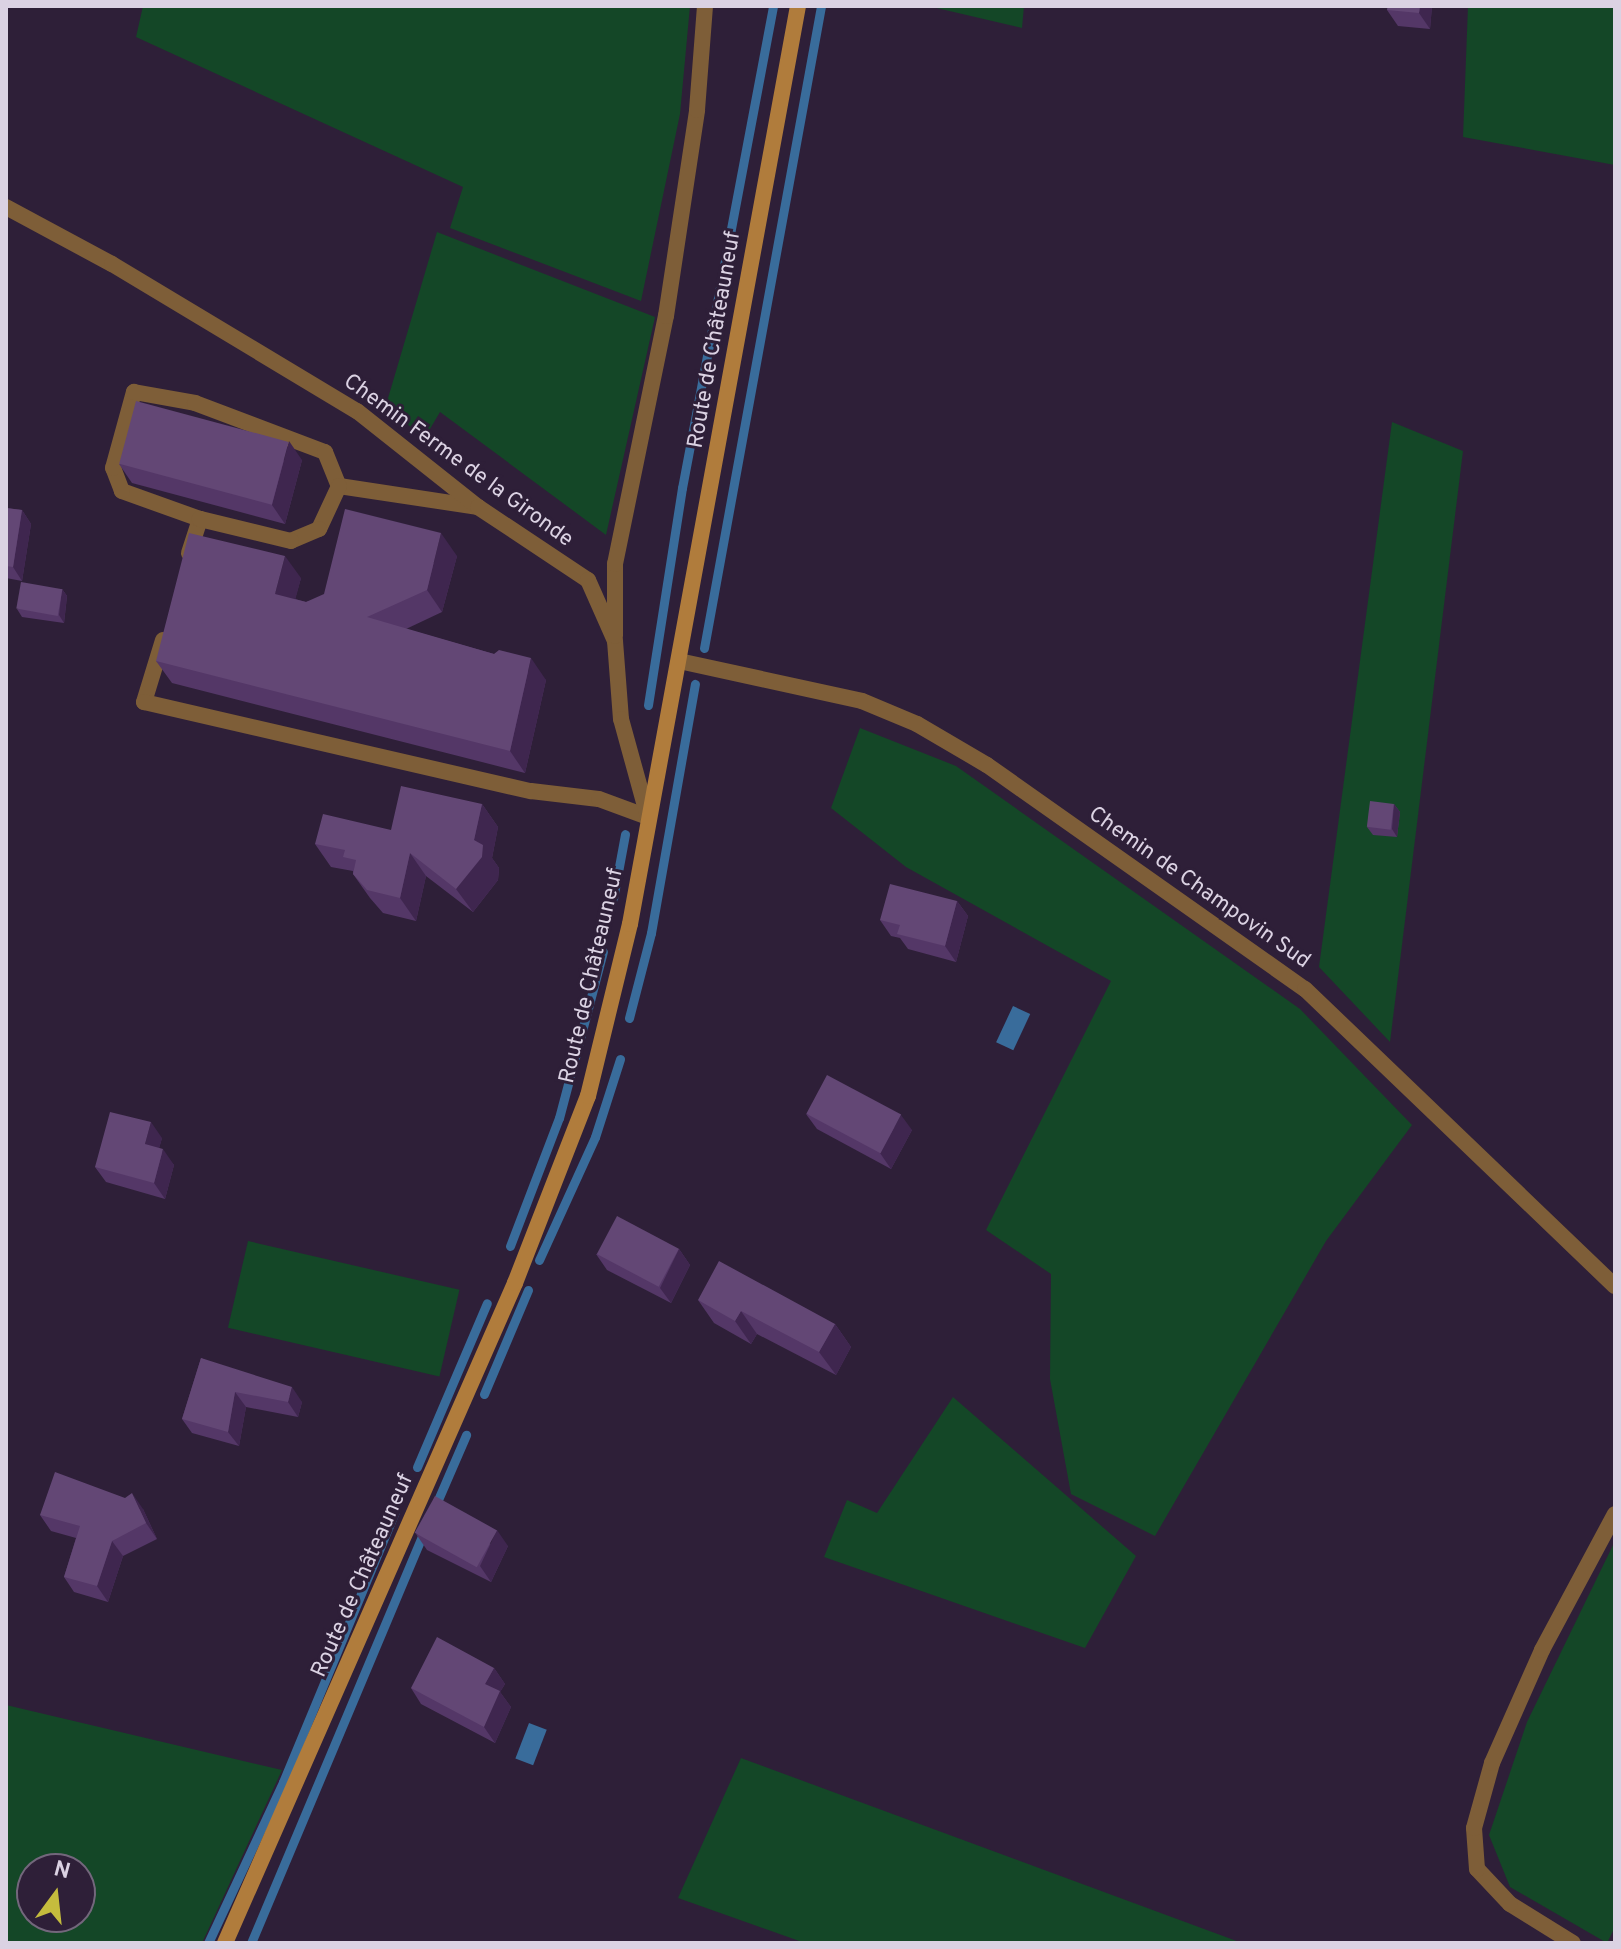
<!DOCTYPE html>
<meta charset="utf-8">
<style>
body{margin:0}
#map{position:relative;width:1621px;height:1949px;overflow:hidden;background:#2e1f38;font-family:Overpass,sans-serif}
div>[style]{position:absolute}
.green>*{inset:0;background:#144727;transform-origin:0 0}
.water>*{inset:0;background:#396c9b;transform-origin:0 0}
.stream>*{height:9px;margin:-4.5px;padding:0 4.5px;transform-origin:4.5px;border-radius:4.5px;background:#396c9b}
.lane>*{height:16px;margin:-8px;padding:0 8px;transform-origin:8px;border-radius:8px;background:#7e5e38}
.street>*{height:16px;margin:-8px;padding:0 8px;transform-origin:8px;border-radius:8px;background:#7e5e38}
.secondary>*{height:16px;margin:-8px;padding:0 8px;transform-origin:8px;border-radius:8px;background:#b07c3c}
.wall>*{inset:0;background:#543767}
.shaded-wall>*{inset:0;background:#3f264f}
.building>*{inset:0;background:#634775;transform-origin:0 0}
span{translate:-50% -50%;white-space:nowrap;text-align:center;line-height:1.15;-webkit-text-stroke:6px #2e1f38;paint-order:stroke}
.street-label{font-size:22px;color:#dbd2e3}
.frame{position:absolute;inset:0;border:8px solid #dbd2e3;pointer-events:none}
.north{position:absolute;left:16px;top:1853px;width:80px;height:80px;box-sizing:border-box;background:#2e1f38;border:2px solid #73677c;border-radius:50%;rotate:15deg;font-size:22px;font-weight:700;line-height:32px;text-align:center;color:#dbd2e3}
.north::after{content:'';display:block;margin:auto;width:28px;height:36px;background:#c5bc3d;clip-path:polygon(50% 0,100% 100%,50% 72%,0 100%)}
</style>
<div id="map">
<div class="green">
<i style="clip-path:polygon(143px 6px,690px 6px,680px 114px,641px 301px,450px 228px,463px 187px,136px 37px)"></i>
<i style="clip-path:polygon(928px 6px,1024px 6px,1022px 28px)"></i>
<i style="clip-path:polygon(1468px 6px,1615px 6px,1615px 165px,1463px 137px)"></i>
<i style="clip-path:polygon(437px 232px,655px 317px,606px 535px,440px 412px,424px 439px,386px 405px)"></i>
<i style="clip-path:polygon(1392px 422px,1463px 451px,1390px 1042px,1319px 967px)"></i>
<i style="clip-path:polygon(860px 728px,956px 766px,1300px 1009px,1412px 1125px,1326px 1241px,1155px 1536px,1071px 1494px,1050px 1379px,1051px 1274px,986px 1230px,1111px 981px,906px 867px,831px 808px)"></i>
<i style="left:248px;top:1241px;width:217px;height:89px;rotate:13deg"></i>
<i style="clip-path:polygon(953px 1397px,1136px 1556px,1085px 1648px,824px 1557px,847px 1500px,877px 1513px)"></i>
<i style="clip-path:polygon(1615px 1541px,1615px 1927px,1607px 1943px,1510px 1887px,1489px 1835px,1527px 1722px)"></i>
<i style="clip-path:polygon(evenodd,6px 1705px,282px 1770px,202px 1943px,6px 1943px,6px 1705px,32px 1869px,80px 1869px,80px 1917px,32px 1917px,32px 1869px)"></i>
<i style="clip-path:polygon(741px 1758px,1242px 1943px,805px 1943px,678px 1898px)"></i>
</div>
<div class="water">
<i style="left:1013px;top:1006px;width:19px;height:40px;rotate:25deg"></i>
<i style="left:529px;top:1723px;width:19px;height:38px;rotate:21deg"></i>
</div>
<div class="stream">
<i style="left:704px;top:648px;width:653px;rotate:-79.67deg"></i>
<i style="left:648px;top:705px;width:220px;rotate:-81.1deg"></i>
<i style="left:682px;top:488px;width:491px;rotate:-79.3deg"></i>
<i style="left:613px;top:899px;width:66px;rotate:-79.5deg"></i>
<i style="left:629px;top:1018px;width:88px;rotate:-75.5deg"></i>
<i style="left:651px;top:933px;width:253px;rotate:-80deg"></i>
<i style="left:510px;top:1246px;width:137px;rotate:-69.1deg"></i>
<i style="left:559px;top:1118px;width:172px;rotate:-75.2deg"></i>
<i style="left:539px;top:1260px;width:135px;rotate:-65.5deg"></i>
<i style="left:595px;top:1137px;width:82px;rotate:-72.2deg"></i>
<i style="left:484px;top:1394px;width:113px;rotate:-67.1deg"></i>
<i style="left:417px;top:1467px;width:178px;rotate:-66.9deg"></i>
<i style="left:434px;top:1509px;width:81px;rotate:-66.6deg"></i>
<i style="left:208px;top:1943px;width:178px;rotate:-65deg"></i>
<i style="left:283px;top:1782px;width:293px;rotate:-67.5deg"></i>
<i style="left:251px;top:1943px;width:448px;rotate:-67.2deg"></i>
</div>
<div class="lane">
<i style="left:339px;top:486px;width:141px;rotate:8.6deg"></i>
<i style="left:189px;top:553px;width:36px;rotate:-72deg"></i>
<i style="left:200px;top:519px;width:83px;rotate:-160.3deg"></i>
<i style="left:122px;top:491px;width:25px;rotate:-111deg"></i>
<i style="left:113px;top:468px;width:79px;rotate:-74.6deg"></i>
<i style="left:134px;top:392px;width:62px;rotate:10.2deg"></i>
<i style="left:195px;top:403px;width:139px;rotate:20.7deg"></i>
<i style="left:325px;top:452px;width:37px;rotate:68deg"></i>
<i style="left:339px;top:486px;width:47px;rotate:114.9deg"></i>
<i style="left:319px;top:529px;width:30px;rotate:157deg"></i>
<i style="left:291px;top:541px;width:94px;rotate:-166.4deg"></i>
<i style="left:163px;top:640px;width:65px;rotate:107deg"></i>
<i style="left:144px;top:702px;width:397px;rotate:13deg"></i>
<i style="left:531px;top:791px;width:68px;rotate:6.7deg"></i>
<i style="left:599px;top:799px;width:52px;rotate:20.2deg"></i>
</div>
<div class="street">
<i style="left:6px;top:207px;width:120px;rotate:28.3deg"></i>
<i style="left:112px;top:264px;width:286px;rotate:31deg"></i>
<i style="left:357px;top:411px;width:154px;rotate:38.4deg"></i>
<i style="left:478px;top:507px;width:132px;rotate:33.6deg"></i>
<i style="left:588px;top:580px;width:67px;rotate:66.1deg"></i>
<i style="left:615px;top:641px;width:78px;rotate:85.6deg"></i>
<i style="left:621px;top:719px;width:102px;rotate:74.6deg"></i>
<i style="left:615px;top:636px;width:72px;rotate:-90deg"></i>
<i style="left:615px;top:564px;width:253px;rotate:-78.4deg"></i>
<i style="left:666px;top:316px;width:208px;rotate:-81.4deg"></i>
<i style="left:697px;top:110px;width:104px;rotate:-85.6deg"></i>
<i style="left:679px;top:661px;width:187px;rotate:12.3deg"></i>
<i style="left:862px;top:701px;width:60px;rotate:22.7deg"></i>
<i style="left:917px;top:724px;width:81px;rotate:30.4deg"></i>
<i style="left:987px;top:765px;width:389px;rotate:35.2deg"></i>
<i style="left:1305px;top:989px;width:429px;rotate:43.8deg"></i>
<i style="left:1573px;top:1943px;width:74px;rotate:-148.2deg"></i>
<i style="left:1510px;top:1904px;width:48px;rotate:-133.3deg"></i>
<i style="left:1477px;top:1869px;width:41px;rotate:-94.2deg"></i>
<i style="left:1474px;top:1828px;width:67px;rotate:-74.5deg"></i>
<i style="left:1492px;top:1763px;width:124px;rotate:-66.1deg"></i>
<i style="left:1542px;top:1650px;width:154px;rotate:-61.8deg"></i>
</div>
<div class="secondary">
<i style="left:225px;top:1943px;width:721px;rotate:-66.28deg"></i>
<i style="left:515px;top:1283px;width:201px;rotate:-68.7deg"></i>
<i style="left:588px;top:1096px;width:177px;rotate:-76.3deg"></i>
<i style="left:630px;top:924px;width:933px;rotate:-79.63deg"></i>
</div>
<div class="wall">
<i style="clip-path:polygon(1388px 6px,1432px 6px,1430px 29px,1398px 26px,1387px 10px)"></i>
<i style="clip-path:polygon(302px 460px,285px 524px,132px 483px,119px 464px)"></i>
<i style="clip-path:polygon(6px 508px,22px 510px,31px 524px,22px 581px,6px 578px)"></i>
<i style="clip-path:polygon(457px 556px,442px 612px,406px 629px,494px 654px,546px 680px,525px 773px,172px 683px,156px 661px,301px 578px,295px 599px,306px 602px)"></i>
<i style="clip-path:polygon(62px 589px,67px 596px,64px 623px,22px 617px,17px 609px)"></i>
<i style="clip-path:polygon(482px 804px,498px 827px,492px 858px,499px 868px,498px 880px,473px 912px,426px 876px,416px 921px,383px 913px,370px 898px,353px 874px,353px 871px,331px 867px,315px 844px,391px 830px)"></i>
<i style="clip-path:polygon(1394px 804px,1400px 812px,1397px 837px,1373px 835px,1367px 827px)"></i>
<i style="clip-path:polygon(957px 901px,968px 916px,956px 962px,908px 949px,900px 938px,891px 936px,880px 920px)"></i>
<i style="clip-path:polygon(806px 1114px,912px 1130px,891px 1169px,817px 1129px)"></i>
<i style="clip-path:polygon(162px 1138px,159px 1148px,174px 1165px,165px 1199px,106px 1182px,95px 1167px)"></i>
<i style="clip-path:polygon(679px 1249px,690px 1265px,671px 1303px,607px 1270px,596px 1254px)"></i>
<i style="clip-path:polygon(698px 1300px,835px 1324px,851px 1347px,836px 1375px,757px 1334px,751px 1344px,714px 1323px)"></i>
<i style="clip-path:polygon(201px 1358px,302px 1402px,298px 1417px,246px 1407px,239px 1446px,192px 1433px,182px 1419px)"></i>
<i style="clip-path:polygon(143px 1509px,157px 1539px,123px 1556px,108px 1602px,74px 1592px,64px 1577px,76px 1538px,51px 1531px,40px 1515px)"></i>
<i style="clip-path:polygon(416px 1534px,508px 1546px,491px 1582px,427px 1550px)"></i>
<i style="clip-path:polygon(494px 1668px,505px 1684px,500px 1692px,511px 1707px,495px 1743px,421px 1704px,411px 1688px)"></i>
</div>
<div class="shaded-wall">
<i style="clip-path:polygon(1420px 6px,1432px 6px,1430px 29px,1419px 13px)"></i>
<i style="clip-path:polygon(289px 441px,302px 460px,285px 524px,272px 505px)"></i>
<i style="clip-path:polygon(22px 510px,31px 524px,22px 581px,13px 567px)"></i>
<i style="clip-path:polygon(441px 533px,457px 556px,442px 612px,427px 590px)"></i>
<i style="clip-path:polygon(285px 556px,301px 578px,291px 616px,275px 594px)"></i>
<i style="clip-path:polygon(62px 589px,67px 596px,64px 623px,59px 615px)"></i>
<i style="clip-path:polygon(531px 658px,546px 680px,525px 773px,510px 751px)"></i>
<i style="clip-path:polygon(482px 804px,498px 827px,492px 858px,499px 868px,498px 880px,473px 912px,456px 889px,474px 840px)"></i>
<i style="clip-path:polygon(1394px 804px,1400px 812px,1397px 837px,1392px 829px)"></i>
<i style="clip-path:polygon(410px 853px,426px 876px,416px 921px,400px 898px)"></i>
<i style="clip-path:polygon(957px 901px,968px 916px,956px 962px,945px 946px)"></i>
<i style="clip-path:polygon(901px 1115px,912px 1130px,891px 1169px,880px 1153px)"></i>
<i style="clip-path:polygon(151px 1122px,162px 1138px,156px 1160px,145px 1144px)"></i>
<i style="clip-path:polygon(163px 1149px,174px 1165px,165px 1199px,154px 1183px)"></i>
<i style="clip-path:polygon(679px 1249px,690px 1265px,671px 1303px,660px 1288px)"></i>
<i style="clip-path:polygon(741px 1311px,757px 1334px,751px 1344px,735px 1321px)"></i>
<i style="clip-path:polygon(835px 1324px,851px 1347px,836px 1375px,819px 1352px)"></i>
<i style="clip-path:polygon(292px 1387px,302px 1402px,298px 1417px,288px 1402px)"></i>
<i style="clip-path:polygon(235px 1392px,246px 1407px,239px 1446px,228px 1432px)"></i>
<i style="clip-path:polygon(132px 1493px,143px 1509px,157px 1539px,146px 1523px)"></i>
<i style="clip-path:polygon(497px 1530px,508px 1546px,491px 1582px,480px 1566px)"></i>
<i style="clip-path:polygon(112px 1541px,123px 1556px,108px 1602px,97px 1586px)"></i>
<i style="clip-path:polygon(494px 1668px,505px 1684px,500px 1692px,511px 1707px,495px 1743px,484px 1727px,485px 1684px)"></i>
</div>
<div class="building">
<i style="clip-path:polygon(1388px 6px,1420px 6px,1419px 13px,1387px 10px)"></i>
<i style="left:136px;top:401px;width:158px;height:65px;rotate:15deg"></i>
<i style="clip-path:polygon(6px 508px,22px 510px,13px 567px,6px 566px)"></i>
<i style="clip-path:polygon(345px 509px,441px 533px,427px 590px,367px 617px,494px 654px,499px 650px,531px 658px,510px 751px,156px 661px,189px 533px,285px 556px,275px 594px,306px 602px,324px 594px)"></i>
<i style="left:21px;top:582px;width:42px;height:27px;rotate:10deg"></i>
<i style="clip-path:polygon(401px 786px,482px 804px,474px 840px,483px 845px,482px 857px,456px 889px,410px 853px,400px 898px,367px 890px,353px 874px,356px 860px,343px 857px,345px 850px,315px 844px,323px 814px,391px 830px)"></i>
<i style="left:1370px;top:801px;width:24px;height:26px;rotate:7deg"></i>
<i style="clip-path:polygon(890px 884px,957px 901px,945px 946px,897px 934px,900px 925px,880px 920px)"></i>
<i style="left:827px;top:1075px;width:84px;height:44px;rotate:28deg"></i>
<i style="clip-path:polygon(110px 1112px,151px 1122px,145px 1144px,163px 1149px,154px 1183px,95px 1167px)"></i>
<i style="left:617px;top:1216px;width:70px;height:43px;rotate:28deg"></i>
<i style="clip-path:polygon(719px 1261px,835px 1324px,819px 1352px,741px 1311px,735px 1321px,698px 1300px)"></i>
<i style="clip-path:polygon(201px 1358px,292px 1387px,288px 1402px,235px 1392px,228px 1432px,182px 1419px)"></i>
<i style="clip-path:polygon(55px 1472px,125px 1498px,132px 1493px,146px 1523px,112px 1541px,97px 1586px,64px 1577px,80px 1526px,40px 1515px)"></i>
<i style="left:435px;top:1496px;width:71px;height:42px;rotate:29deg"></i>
<i style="clip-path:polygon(437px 1637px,494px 1668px,485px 1684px,500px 1691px,484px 1727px,411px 1688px)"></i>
</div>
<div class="street-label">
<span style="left:715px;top:340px;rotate:-80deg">Route de Châteauneuf</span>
<span style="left:458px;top:461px;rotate:36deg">Chemin Ferme de la Gironde</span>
<span style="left:1199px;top:888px;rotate:35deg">Chemin de Champovin Sud</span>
<span style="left:592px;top:976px;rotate:-77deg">Route de Châteauneuf</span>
<span style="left:363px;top:1576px;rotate:-66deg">Route de Châteauneuf</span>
</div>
<div class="frame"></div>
<div class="north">N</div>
</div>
